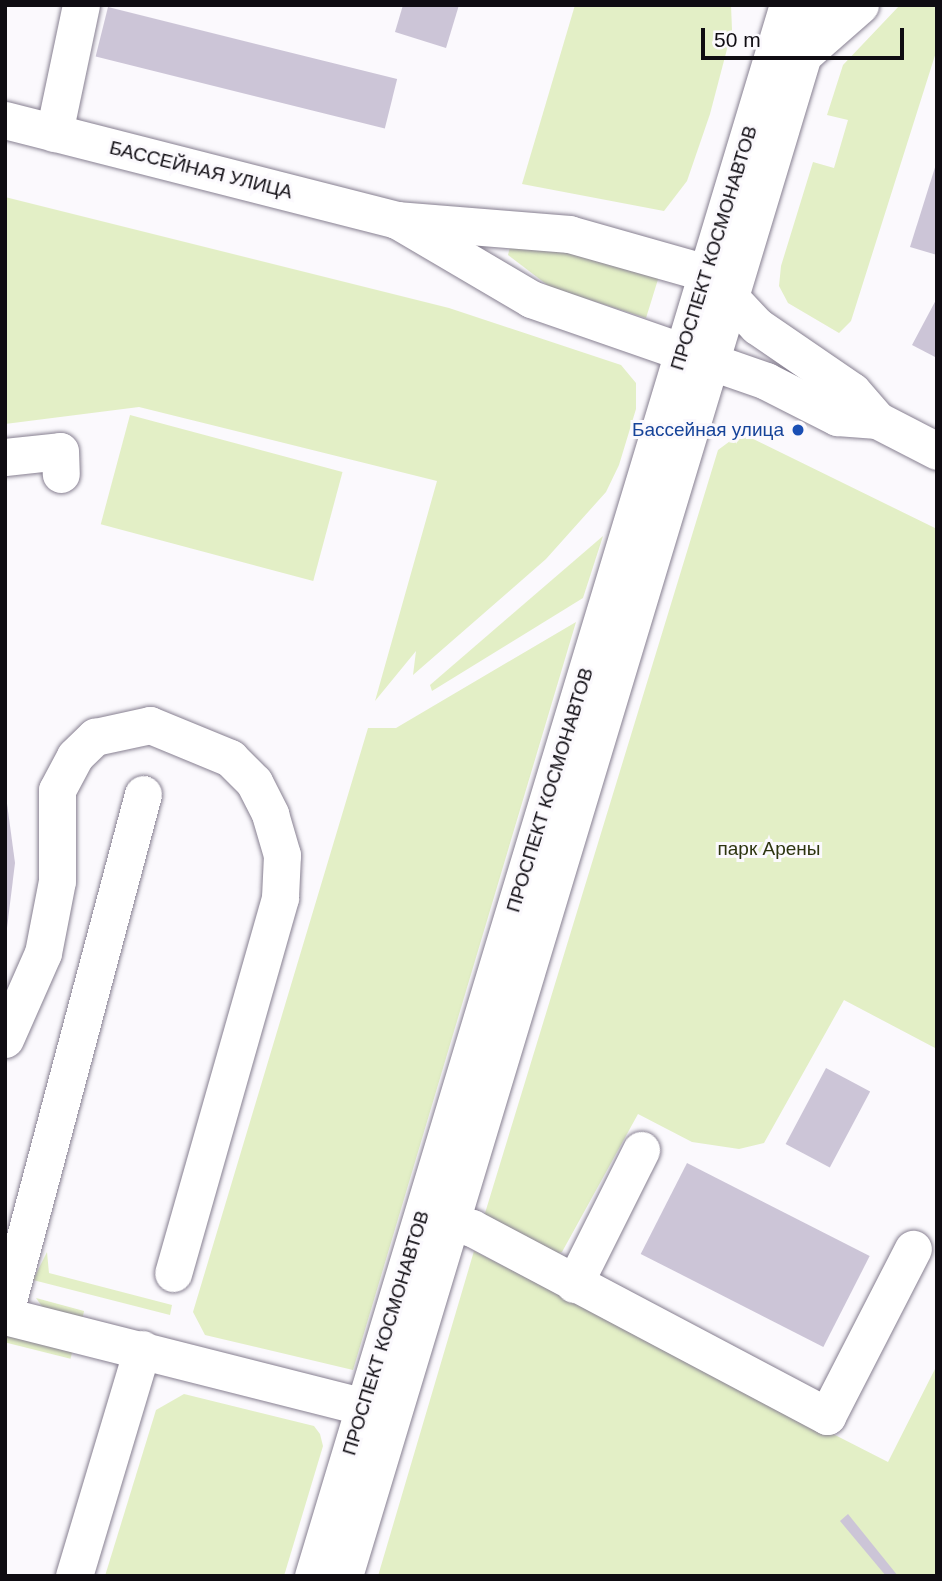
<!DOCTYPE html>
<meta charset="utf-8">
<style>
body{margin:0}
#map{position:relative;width:942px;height:1581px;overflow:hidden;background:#fbf9fd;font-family:Arial,sans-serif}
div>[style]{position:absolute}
.green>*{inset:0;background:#e3efc6;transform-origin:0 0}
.building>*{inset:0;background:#ccc5d7;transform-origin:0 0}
.roads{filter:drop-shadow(0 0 2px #878091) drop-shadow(0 0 2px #878091)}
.minor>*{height:37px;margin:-18.5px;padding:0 18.5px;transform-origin:18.5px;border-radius:18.5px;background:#fff}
.dots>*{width:19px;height:19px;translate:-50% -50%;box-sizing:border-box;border:4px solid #fbf9fd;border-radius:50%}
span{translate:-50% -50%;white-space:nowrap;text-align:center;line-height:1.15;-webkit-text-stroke:6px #fbf9fd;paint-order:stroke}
.street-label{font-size:19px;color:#0f0c12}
.transit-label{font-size:19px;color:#164399}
.right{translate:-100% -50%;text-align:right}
.park-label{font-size:19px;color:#2c340f}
.frame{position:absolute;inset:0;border:7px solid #0f0c12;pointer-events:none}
.scale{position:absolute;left:701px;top:28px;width:203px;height:32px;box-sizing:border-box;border:4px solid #0f0c12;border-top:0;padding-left:9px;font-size:21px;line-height:24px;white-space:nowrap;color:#0f0c12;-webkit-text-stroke:5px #fbf9fd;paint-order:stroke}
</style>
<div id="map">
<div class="green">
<i style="clip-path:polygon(575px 5px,731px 5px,732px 30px,710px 114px,687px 181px,664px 211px,522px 184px)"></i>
<i style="clip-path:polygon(900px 5px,937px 5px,937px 49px,851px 321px,839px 333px,788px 303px,779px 286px,781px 266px,813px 162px,834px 168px,848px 120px,827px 115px,843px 65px)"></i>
<i style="clip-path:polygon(5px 197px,449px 308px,621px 365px,636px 383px,636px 409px,619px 465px,606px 492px,546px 559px,413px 675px,416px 651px,375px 701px,437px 481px,139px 407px,5px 424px)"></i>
<i style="clip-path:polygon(548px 242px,660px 273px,646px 318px,550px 287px,508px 255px,510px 247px)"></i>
<i style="left:130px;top:415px;width:220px;height:113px;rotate:15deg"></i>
<i style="clip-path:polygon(741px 433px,937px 529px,937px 1049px,844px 1000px,764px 1143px,739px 1149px,692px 1142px,638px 1114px,562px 1252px,541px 1258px,482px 1223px,718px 450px)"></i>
<i style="clip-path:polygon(603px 536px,583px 598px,432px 691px,430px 685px)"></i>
<i style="clip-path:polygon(576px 622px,353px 1370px,205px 1335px,193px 1312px,368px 728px,396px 728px)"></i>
<i style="clip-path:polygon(474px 1251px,888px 1462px,937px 1365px,937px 1576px,378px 1576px)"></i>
<i style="clip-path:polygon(47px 1252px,49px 1273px,172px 1305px,170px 1315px,33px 1280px)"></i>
<i style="clip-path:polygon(36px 1298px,84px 1311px,82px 1321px,46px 1312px)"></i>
<i style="left:5px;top:1332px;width:70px;height:10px;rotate:14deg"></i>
<i style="clip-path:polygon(184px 1394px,314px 1426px,320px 1434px,323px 1446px,284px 1576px,105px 1576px,156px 1410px)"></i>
</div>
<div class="building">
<i style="clip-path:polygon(403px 5px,459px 5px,446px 48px,395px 32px)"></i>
<i style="left:108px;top:7px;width:298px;height:51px;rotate:14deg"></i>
<i style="clip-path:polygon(937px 161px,937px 255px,910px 247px)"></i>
<i style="clip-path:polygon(937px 298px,937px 358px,912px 345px)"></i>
<i style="clip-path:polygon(6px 796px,15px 863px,6px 936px,5px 936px)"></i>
<i style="left:826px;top:1068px;width:50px;height:86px;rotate:28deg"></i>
<i style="left:687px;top:1163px;width:205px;height:102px;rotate:27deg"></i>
<i style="clip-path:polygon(848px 1514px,898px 1576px,886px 1576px,840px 1521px)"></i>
</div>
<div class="roads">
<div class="minor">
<i style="left:803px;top:55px;width:76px;rotate:-41.3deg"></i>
<i style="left:5px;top:120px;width:404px;rotate:14.3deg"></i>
<i style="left:396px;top:220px;width:174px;rotate:4.6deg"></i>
<i style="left:569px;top:234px;width:143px;rotate:15.8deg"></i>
<i style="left:707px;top:273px;width:73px;rotate:46.7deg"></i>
<i style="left:757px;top:326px;width:115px;rotate:34.4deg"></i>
<i style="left:852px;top:391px;width:38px;rotate:49deg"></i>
<i style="left:54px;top:133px;width:131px;rotate:-78.1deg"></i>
<i style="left:397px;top:220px;width:156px;rotate:30.5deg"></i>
<i style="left:531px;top:299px;width:249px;rotate:19.2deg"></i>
<i style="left:766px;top:381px;width:80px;rotate:26.9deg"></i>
<i style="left:837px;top:417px;width:40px;rotate:4.3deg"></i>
<i style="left:877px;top:420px;width:68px;rotate:27.3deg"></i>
<i style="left:5px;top:457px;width:55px;rotate:-6.2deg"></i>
<i style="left:60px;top:451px;width:23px;rotate:88deg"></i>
<i style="left:5px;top:1039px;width:94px;rotate:-66.2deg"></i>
<i style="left:43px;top:953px;width:73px;rotate:-79deg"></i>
<i style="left:57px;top:881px;width:91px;rotate:-90deg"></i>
<i style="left:57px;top:790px;width:38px;rotate:-62deg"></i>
<i style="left:75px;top:756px;width:28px;rotate:-44deg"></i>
<i style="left:95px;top:737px;width:56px;rotate:-12.3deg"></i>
<i style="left:150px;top:725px;width:87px;rotate:22.4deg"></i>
<i style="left:230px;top:758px;width:34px;rotate:45deg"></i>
<i style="left:254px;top:782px;width:36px;rotate:63deg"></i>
<i style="left:270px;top:814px;width:43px;rotate:73.7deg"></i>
<i style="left:282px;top:855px;width:43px;rotate:92.7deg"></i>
<i style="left:280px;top:898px;width:390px;rotate:105.9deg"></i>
<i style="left:428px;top:1214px;width:46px;rotate:17.7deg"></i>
<i style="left:472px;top:1228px;width:402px;rotate:27.9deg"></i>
<i style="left:827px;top:1416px;width:188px;rotate:-62.8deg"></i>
<i style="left:574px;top:1284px;width:150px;rotate:-63.4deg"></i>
<i style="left:5px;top:1312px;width:536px;rotate:-75.08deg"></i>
<i style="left:5px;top:1316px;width:395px;rotate:14.2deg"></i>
<i style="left:74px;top:1576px;width:237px;rotate:-73.3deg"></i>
<i style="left:313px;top:1576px;width:1641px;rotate:-73.18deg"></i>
<i style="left:344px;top:1576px;width:1641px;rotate:-73.21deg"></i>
</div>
</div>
<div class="dots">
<i style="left:798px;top:430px;background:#1a4fb4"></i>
</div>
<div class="street-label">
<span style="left:201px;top:170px;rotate:14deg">БАССЕЙНАЯ УЛИЦА</span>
<span style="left:714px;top:248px;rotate:-73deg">ПРОСПЕКТ КОСМОНАВТОВ</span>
<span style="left:550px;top:790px;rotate:-73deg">ПРОСПЕКТ КОСМОНАВТОВ</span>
<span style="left:386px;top:1333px;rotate:-73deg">ПРОСПЕКТ КОСМОНАВТОВ</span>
</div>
<div class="transit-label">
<span class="right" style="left:784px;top:430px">Бассейная улица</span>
</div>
<div class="park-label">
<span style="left:769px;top:849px">парк Арены</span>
</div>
<div class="frame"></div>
<div class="scale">50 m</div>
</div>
